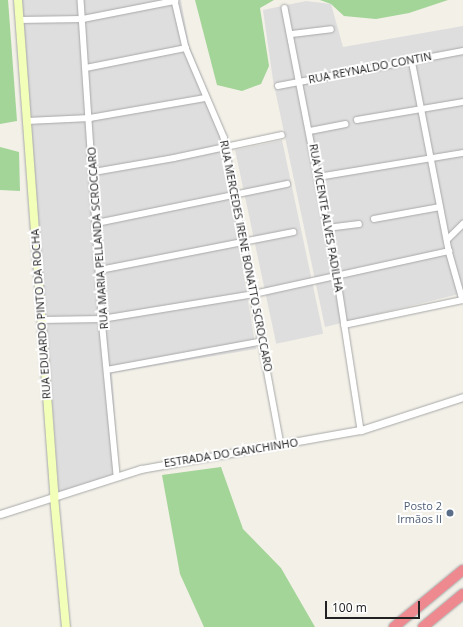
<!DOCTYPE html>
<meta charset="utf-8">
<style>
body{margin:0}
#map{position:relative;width:463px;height:627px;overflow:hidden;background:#f2f0e7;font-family:"Open Sans",sans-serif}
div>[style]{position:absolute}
.residential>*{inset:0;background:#dfdede;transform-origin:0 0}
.forest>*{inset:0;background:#a3d498}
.roads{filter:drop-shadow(0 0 1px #a8a8a8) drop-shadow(0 0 1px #a8a8a8)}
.minor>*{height:5.5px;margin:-2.75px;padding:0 2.75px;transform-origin:2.75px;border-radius:2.75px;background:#fff}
.tertiary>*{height:7px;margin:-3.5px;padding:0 3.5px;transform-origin:3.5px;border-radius:3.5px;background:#fff}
.secondary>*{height:8px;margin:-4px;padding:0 4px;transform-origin:4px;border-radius:4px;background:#f2ffb8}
.motorway>*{height:10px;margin:-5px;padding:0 5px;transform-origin:5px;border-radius:5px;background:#ef8990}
.dots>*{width:11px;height:11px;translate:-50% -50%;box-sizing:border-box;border:2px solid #fff;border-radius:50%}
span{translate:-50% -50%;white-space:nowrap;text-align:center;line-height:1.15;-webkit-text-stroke:4px #fff;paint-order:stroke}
.street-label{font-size:11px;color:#212121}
.service-label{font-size:11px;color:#4e5e75}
.right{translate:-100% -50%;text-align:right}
.scale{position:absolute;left:325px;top:601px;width:95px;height:18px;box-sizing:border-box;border:2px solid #212121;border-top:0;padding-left:5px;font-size:12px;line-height:14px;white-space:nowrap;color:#212121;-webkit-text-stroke:3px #fff;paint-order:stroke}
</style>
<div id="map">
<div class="residential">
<i style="clip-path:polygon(22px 0,181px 0,189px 45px,212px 102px,222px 146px,256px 349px,112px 373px,119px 473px,59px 492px)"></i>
<i style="clip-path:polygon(306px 1px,331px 4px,343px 47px,463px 26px,463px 293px,325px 327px,273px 80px,263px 10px)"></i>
<i style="left:282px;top:140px;width:198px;height:48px;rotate:78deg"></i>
</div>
<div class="forest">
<i style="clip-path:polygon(0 0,8px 0,17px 121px,0 124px)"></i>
<i style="clip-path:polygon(195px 0,274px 0,260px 8px,269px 66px,261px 84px,242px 91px,217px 85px)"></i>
<i style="clip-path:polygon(320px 0,448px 0,409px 13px,376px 19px,344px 16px,331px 4px)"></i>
<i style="clip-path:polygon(0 147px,19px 152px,20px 191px,0 190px)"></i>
<i style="clip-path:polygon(221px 467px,243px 529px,281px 568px,315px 627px,204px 627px,180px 574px,162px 475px)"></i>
</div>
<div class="roads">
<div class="minor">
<i style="left:81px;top:0;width:320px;rotate:86.2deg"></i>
<i style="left:102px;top:319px;width:158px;rotate:84.5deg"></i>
<i style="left:285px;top:8px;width:272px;rotate:79deg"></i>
<i style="left:337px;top:275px;width:157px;rotate:81.2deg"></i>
<i style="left:19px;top:20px;width:64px;rotate:-0.9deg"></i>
<i style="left:83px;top:19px;width:94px;rotate:-11.1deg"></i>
<i style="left:175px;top:1px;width:48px;rotate:76.8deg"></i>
<i style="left:186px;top:48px;width:97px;rotate:66.9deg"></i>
<i style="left:224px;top:137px;width:313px;rotate:79.5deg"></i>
<i style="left:292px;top:34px;width:39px;rotate:-7deg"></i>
<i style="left:412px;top:60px;width:195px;rotate:79deg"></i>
<i style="left:449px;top:251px;width:51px;rotate:74.1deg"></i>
<i style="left:86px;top:68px;width:102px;rotate:-11.3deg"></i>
<i style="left:278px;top:86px;width:188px;rotate:-10.7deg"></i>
<i style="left:357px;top:120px;width:108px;rotate:-9.6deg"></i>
<i style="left:27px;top:121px;width:63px;rotate:-2.7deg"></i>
<i style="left:90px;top:118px;width:118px;rotate:-9.8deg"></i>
<i style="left:310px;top:131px;width:36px;rotate:-11deg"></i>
<i style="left:94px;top:172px;width:81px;rotate:-9.9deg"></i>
<i style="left:174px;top:158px;width:110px;rotate:-12deg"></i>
<i style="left:318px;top:177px;width:147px;rotate:-9.4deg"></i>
<i style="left:374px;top:219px;width:67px;rotate:-10.3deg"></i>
<i style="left:97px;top:223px;width:194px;rotate:-11.6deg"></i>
<i style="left:327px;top:228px;width:32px;rotate:-7deg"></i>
<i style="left:447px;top:240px;width:23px;rotate:-45deg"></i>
<i style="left:100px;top:270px;width:197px;rotate:-11.1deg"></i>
<i style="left:41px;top:320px;width:61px;rotate:-0.9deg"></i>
<i style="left:102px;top:319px;width:154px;rotate:-9.3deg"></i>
<i style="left:254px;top:294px;width:200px;rotate:-12.4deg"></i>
<i style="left:344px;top:325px;width:122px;rotate:-11.9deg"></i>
<i style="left:107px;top:370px;width:159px;rotate:-10.5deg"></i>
</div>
<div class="tertiary">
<i style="left:0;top:514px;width:148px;rotate:-17.7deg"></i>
<i style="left:141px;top:469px;width:223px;rotate:-10.1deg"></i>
<i style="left:361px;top:430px;width:107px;rotate:-17.9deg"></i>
</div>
<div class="secondary">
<i style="left:18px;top:0;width:497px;rotate:85.8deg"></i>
<i style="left:54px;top:496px;width:132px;rotate:84.8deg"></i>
</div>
<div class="motorway">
<i style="left:394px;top:627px;width:89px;rotate:-39.6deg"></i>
<i style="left:423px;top:627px;width:52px;rotate:-39.5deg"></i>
</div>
</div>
<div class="dots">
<i style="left:450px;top:513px;background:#5c6f8a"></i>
</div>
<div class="street-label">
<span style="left:370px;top:68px;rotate:-11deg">RUA REYNALDO CONTIN</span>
<span style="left:326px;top:218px;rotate:80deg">RUA VICENTE ALVES PADILHA</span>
<span style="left:98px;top:238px;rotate:-94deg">RUA MARIA PELLANDA SCROCCARO</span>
<span style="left:246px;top:256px;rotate:79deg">RUA MERCEDES IRENE BONATTO SCROCCARO</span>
<span style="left:41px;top:314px;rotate:-94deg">RUA EDUARDO PINTO DA ROCHA</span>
<span style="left:231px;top:453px;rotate:-9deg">ESTRADA DO GANCHINHO</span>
</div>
<div class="service-label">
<span class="right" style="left:442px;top:513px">Posto 2<br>Irmãos II</span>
</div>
<div class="scale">100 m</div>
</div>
